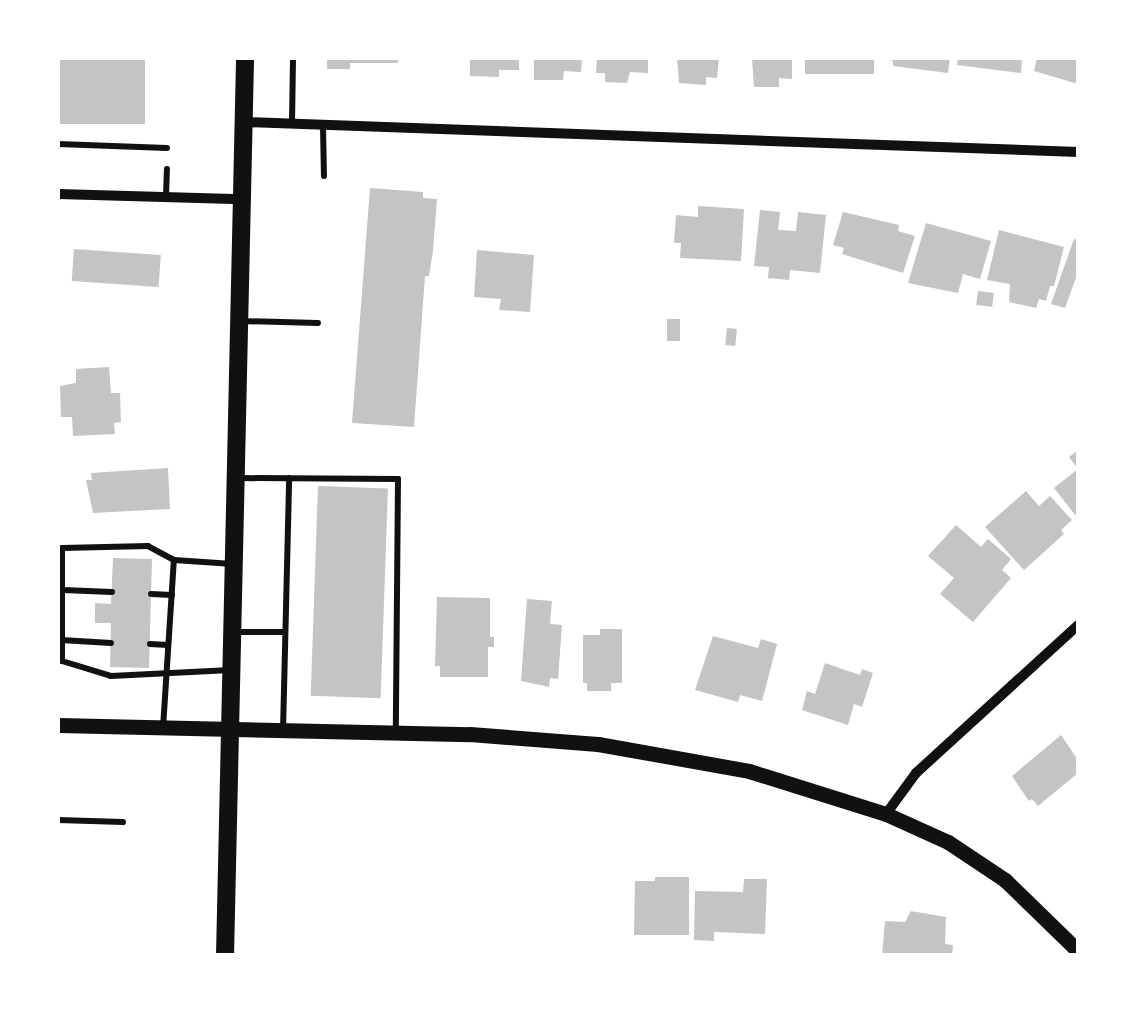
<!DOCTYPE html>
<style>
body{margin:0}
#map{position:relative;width:1136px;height:1013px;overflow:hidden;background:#fff;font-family:Arial,sans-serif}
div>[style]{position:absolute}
.building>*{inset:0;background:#c4c4c4;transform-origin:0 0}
.service>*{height:6px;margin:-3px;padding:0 3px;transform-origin:3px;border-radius:3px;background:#111}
.minor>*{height:10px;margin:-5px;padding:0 5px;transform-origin:5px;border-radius:5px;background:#111}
.tertiary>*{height:15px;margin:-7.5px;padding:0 7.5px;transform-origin:7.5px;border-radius:7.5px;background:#111}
.secondary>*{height:18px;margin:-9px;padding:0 9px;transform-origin:9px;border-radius:9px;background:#111}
span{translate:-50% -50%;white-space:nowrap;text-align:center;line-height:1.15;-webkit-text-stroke:8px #fff;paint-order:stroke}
.frame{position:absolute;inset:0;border:60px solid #fff;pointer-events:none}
</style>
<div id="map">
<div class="building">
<i style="left:58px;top:58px;width:87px;height:66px"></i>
<i style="clip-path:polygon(327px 58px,398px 58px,398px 63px,350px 63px,350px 69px,327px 69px)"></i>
<i style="clip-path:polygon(470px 58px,519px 58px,519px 70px,499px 70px,499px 77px,470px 76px)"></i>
<i style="clip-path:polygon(534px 58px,582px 58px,581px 72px,564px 71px,563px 80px,534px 80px)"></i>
<i style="clip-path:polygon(597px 58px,648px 58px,648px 73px,630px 72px,627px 83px,605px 82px,605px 73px,596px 73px)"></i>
<i style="clip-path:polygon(677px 58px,719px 58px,717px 78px,706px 77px,706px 85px,679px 83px)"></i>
<i style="clip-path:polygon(752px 58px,792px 58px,792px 79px,779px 78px,779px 87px,754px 87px)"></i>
<i style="left:805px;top:58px;width:69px;height:16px"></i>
<i style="clip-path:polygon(882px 58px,950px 58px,948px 73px,893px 66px,893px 61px)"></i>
<i style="clip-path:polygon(958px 58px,1022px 58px,1021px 73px,957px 65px)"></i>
<i style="clip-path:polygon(1037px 58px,1078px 58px,1078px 84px,1034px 71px)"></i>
<i style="clip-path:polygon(370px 188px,423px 192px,423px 198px,437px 199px,433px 251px,429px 276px,425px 276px,414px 427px,352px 423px)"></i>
<i style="clip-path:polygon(698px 206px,744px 209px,741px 261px,680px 258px,681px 243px,674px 243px,676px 215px,698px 217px)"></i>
<i style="clip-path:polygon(760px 210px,780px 212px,778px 230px,796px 231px,798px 212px,826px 215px,820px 273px,790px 270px,789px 280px,768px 278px,769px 267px,754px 266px)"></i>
<i style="clip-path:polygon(843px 212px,899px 225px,898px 231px,915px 236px,903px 273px,842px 254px,844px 248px,833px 245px)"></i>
<i style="clip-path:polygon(926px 223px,991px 241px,980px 279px,963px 274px,958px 293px,908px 283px)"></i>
<i style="clip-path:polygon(999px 230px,1064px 247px,1054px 286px,1050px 286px,1046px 301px,1039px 299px,1036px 308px,1009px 302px,1010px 284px,987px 280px)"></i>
<i style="clip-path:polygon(1074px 239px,1078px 240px,1078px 272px,1065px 308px,1051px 304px)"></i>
<i style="left:74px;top:249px;width:87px;height:32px;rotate:4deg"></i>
<i style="clip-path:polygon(477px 250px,534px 255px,530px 312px,499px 310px,501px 299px,474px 297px)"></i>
<i style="left:978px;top:291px;width:16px;height:14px;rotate:7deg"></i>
<i style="left:667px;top:319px;width:13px;height:22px"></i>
<i style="left:727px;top:328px;width:10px;height:17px;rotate:6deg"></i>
<i style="clip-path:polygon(109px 367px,111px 393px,120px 393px,121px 422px,114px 423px,115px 434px,73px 436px,72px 417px,61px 417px,60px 386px,76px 383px,76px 369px)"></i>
<i style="clip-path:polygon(1078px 450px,1078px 514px,1076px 516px,1054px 488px,1078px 469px,1069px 457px)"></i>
<i style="clip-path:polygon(168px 468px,170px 509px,93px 513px,86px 480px,92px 480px,91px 473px)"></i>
<i style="left:318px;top:486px;width:70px;height:210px;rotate:2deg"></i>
<i style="clip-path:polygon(1026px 491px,1039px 506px,1050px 496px,1072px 520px,1061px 530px,1064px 534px,1024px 570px,985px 527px)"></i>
<i style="clip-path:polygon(956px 525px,981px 547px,988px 539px,1011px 559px,1002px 570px,1011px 578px,973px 622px,940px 594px,954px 578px,928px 556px)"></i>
<i style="clip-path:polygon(113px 558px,152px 559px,149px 668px,110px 667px,111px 623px,95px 623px,95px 603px,111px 604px)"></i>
<i style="clip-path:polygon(437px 597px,490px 598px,490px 637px,494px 637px,494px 647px,488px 647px,488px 677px,440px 677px,440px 666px,435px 666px)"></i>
<i style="clip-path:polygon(527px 599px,552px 601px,550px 624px,562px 625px,558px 679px,550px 678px,549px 687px,521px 681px)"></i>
<i style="clip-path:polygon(600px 629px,622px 629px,622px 683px,611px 683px,611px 691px,587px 691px,587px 683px,583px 683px,583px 635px,600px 635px)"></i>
<i style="clip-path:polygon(713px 636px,758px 648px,761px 639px,777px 644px,762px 701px,740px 695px,738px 702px,695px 690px)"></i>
<i style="clip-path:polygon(825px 663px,860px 675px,862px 669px,873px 673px,862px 707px,854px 704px,848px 725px,802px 710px,807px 691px,815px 694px)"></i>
<i style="clip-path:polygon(1061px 735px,1078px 760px,1078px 773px,1038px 806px,1032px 799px,1029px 801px,1012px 776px)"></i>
<i style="clip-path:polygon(655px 877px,689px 877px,689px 935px,634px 935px,635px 881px,655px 881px)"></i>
<i style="clip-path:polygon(744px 879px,767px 879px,765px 934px,714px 932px,714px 941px,694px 940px,695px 891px,743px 892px)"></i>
<i style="clip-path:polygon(911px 911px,946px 917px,945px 944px,953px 945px,952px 956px,882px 956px,885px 921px,905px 922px)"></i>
</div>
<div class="service">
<i style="left:292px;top:123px;width:65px;rotate:-89.1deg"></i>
<i style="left:323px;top:126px;width:50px;rotate:88.9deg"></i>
<i style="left:58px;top:144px;width:109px;rotate:2.1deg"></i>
<i style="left:166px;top:196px;width:27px;rotate:-88deg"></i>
<i style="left:240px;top:321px;width:78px;rotate:1.5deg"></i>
<i style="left:238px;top:478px;width:160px;rotate:0.4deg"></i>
<i style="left:398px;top:479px;width:253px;rotate:90.5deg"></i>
<i style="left:174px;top:560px;width:30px;rotate:-152deg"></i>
<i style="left:148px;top:546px;width:86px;rotate:178.7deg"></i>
<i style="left:62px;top:548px;width:113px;rotate:90deg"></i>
<i style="left:62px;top:661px;width:51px;rotate:17deg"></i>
<i style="left:111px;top:676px;width:120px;rotate:-2.9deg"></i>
<i style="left:63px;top:590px;width:49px;rotate:2.3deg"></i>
<i style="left:151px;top:594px;width:21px;rotate:3deg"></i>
<i style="left:234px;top:632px;width:51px"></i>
<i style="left:61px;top:640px;width:50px;rotate:3.4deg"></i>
<i style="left:150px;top:644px;width:18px;rotate:3deg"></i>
<i style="left:163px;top:728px;width:168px;rotate:-86.3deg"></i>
<i style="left:174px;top:560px;width:59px;rotate:3.9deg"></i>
<i style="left:283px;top:731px;width:253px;rotate:-88.6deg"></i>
<i style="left:58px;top:820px;width:65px;rotate:1.8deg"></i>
</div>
<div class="minor">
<i style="left:244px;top:122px;width:835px;rotate:2.06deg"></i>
<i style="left:58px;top:194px;width:184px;rotate:1.6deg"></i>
<i style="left:886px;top:814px;width:51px;rotate:-53.8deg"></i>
<i style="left:916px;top:773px;width:219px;rotate:-42.4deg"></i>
</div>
<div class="tertiary">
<i style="left:58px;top:725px;width:412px;rotate:1.3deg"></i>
<i style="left:470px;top:734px;width:128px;rotate:4.5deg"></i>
<i style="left:598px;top:744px;width:153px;rotate:10.1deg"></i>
<i style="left:749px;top:771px;width:144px;rotate:17.4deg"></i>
<i style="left:886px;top:814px;width:68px;rotate:24.3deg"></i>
<i style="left:948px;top:842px;width:69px;rotate:33.7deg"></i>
<i style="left:1005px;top:880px;width:102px;rotate:44.2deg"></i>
</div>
<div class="secondary">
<i style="left:225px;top:956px;width:898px;rotate:-88.72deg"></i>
</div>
<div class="frame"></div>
</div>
